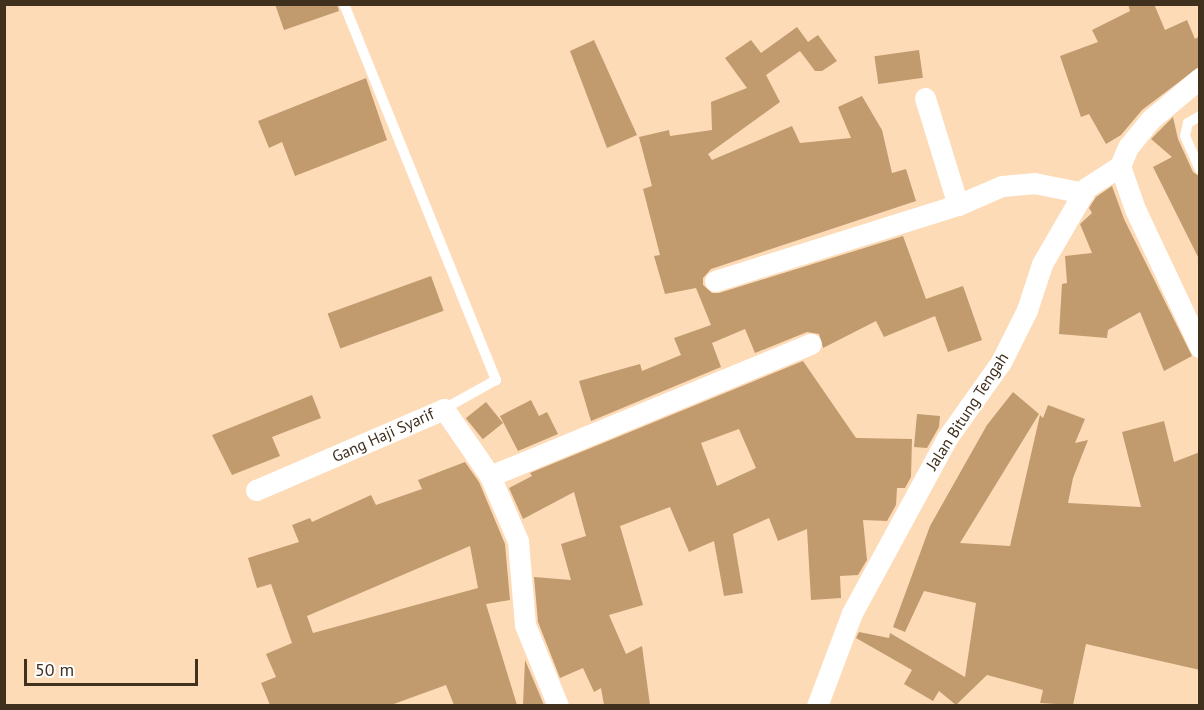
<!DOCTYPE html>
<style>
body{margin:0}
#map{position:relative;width:1204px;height:710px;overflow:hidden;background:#fddbb7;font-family:"PT Sans",sans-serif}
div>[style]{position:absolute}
.building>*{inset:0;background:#c19a6e;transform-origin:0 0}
.lane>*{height:10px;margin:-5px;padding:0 5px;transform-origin:5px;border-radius:5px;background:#fff}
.street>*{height:21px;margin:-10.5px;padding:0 10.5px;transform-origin:10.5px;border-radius:10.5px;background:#fff}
span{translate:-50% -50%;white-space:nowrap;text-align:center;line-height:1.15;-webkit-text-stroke:4.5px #fff;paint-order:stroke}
.street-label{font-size:16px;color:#40301e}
.frame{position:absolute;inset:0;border:6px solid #40301e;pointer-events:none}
.scale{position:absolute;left:24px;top:659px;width:174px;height:27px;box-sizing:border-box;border:3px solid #40301e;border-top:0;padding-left:8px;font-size:18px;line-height:21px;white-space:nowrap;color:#40301e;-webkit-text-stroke:4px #fff;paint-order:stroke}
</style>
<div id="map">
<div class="building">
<i style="clip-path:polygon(275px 4px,337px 4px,339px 11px,284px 30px)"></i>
<i style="clip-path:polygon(1128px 4px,1154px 4px,1165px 30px,1187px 20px,1195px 39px,1200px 36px,1200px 66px,1142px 110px,1121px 135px,1106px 144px,1089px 114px,1081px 117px,1060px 56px,1098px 42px,1092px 30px,1130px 11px)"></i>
<i style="clip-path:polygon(797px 27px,808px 42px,818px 35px,837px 61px,822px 71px,815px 71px,800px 51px,766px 75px,780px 102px,708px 154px,712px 160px,792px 126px,800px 143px,851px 138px,838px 107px,862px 96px,882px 130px,892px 173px,906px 169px,916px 201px,711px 269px,703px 278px,703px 285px,712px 293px,719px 293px,903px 236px,926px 299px,963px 286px,982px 340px,948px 352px,935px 316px,884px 337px,876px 321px,823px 348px,819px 334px,807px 332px,755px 353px,745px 329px,712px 343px,721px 367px,591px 421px,579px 381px,640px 364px,642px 371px,681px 355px,674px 338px,711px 325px,696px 288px,665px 294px,654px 256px,660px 255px,643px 189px,652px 186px,639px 137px,669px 130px,670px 136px,712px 130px,711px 102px,747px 88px,725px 58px,751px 40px,761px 53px)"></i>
<i style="clip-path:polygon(594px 40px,637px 135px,607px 148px,570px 51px)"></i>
<i style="left:919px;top:50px;width:28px;height:45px;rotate:82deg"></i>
<i style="clip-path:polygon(366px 78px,387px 140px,295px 176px,282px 142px,269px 148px,258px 121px)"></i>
<i style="clip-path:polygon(1173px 117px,1178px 139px,1193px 172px,1200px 177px,1200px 261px,1153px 167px,1172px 157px,1151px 139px)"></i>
<i style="clip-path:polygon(1112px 186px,1124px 219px,1192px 356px,1164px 371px,1140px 312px,1108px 330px,1107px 338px,1059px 334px,1062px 284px,1067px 283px,1065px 256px,1092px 253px,1080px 224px,1092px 213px,1089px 208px,1096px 197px)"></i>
<i style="left:431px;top:276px;width:37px;height:110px;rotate:70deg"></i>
<i style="clip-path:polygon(evenodd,803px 361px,856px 438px,912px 439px,911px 477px,905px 488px,897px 488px,896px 505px,887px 521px,863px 520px,867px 560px,858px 575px,840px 576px,841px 598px,811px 600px,807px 529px,778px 541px,769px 518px,733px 534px,743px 593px,724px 596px,714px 541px,689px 552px,670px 507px,620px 526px,643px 605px,609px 615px,626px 654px,642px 646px,650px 705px,604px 705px,601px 688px,594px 692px,583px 668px,560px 678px,538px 622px,534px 577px,571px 580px,561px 544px,586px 536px,574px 492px,523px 519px,509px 488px,532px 476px,530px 473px,803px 361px,739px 429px,756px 468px,717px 486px,701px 443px,739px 429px)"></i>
<i style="clip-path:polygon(1013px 392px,1039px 414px,960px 543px,1010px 546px,1040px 415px,1043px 418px,1048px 405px,1085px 419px,1075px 443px,1088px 440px,1073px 478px,1068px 503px,1141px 507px,1122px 432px,1164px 421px,1174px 462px,1200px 452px,1200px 670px,1086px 644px,1073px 705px,1040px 703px,1043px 690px,987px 675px,956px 705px,939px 691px,933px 701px,904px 684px,912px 670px,856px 638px,859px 632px,889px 638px,890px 633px,965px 677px,976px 603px,924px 591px,905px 632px,893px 627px,930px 526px,987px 425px)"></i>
<i style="clip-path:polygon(312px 395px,321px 418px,272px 437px,280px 456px,232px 475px,212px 435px)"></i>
<i style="clip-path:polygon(531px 400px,539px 416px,547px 412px,558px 434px,518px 451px,500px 416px)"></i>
<i style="left:486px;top:402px;width:27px;height:26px;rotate:51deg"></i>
<i style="clip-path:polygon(917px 414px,940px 416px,939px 427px,927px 448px,914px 447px)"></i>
<i style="clip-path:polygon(evenodd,465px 462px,479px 482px,505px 544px,510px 600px,486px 604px,517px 705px,454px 705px,446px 685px,391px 705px,270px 705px,261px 683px,276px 677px,266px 654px,292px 643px,271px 584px,257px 588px,248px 558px,299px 542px,292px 525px,310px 518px,312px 522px,371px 495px,376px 505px,422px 489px,418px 480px,465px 462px,470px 546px,478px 588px,313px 633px,307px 616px,470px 546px)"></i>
<i style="clip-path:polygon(525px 660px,544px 705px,523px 705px)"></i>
</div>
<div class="lane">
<i style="left:344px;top:4px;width:406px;rotate:68deg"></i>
<i style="left:496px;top:380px;width:60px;rotate:150.9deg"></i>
<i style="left:1200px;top:116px;width:14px;rotate:150deg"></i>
<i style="left:1188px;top:123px;width:13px;rotate:103deg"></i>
<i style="left:1185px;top:136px;width:36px;rotate:66deg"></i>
</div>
<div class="street">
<i style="left:1200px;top:78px;width:65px;rotate:140deg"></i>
<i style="left:1150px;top:120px;width:35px;rotate:129deg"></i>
<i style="left:1128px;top:147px;width:21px;rotate:113deg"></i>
<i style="left:1120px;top:166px;width:46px;rotate:70.8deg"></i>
<i style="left:1135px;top:209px;width:153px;rotate:64.8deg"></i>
<i style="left:925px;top:98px;width:112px;rotate:72.9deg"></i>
<i style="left:715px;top:281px;width:255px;rotate:-17.4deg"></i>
<i style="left:958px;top:205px;width:48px;rotate:-23.4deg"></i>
<i style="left:1002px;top:186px;width:32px;rotate:-5deg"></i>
<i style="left:1034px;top:183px;width:51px;rotate:11.3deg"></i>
<i style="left:490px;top:476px;width:347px;rotate:-22.4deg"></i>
<i style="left:256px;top:490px;width:205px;rotate:-23.3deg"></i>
<i style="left:444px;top:409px;width:81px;rotate:55.5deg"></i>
<i style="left:490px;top:476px;width:71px;rotate:66.7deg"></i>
<i style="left:518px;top:541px;width:84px;rotate:85.2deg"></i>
<i style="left:525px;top:625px;width:87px;rotate:67.8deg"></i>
<i style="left:817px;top:706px;width:99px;rotate:-69.4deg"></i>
<i style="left:852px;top:613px;width:199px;rotate:-61.5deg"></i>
<i style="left:947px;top:438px;width:93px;rotate:-54.6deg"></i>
<i style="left:1001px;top:362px;width:58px;rotate:-63.4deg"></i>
<i style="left:1027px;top:310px;width:48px;rotate:-71.9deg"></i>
<i style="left:1042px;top:264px;width:88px;rotate:-59.9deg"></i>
<i style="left:1086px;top:188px;width:40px;rotate:-32.9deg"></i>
</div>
<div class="street-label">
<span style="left:967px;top:411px;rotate:-57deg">Jalan Bitung Tengah</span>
<span style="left:383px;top:435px;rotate:-24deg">Gang Haji Syarif</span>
</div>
<div class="frame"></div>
<div class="scale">50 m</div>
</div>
